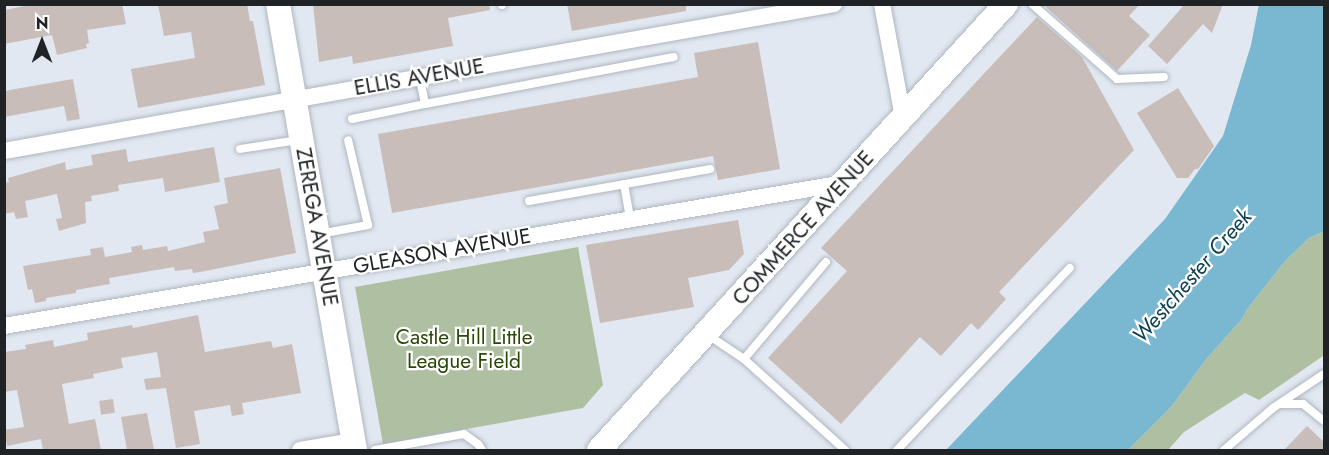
<!DOCTYPE html>
<style>
body{margin:0}
#map{position:relative;width:1329px;height:455px;overflow:hidden;background:#e1e8f1;font-family:Jost,sans-serif}
div>[style]{position:absolute}
.green>*{inset:0;background:#afc0a2}
.water>*{inset:0;background:#7ab7d0}
.building>*{inset:0;background:#c8bdb9;transform-origin:0 0}
.roads{filter:drop-shadow(0 0 2px #afb6bf) drop-shadow(0 0 2px #afb6bf)}
.service>*{height:8px;margin:-4px;padding:0 4px;transform-origin:4px;border-radius:4px;background:#fff}
.minor>*{height:16px;margin:-8px;padding:0 8px;transform-origin:8px;border-radius:8px;background:#fff}
.secondary>*{height:24px;margin:-12px;padding:0 12px;transform-origin:12px;border-radius:12px;background:#fff}
span{translate:-50% -50%;white-space:nowrap;text-align:center;line-height:1.15;-webkit-text-stroke:4.5px #fff;paint-order:stroke}
.street-label{font-size:21px;color:#202326}
.park-label{font-size:21px;color:#294900}
.water-label{font-size:22px;color:#0c4254;font-style:italic}
.frame{position:absolute;inset:0;border:6px solid #202326;pointer-events:none}
.north{position:absolute;left:12px;top:12px;width:60px;height:60px;-webkit-text-stroke:4px #fff;paint-order:stroke;rotate:0deg;font-size:16px;font-weight:700;line-height:24px;text-align:center;color:#202326}
.north::after{content:'';display:block;margin:auto;width:21px;height:27px;background:#202326;clip-path:polygon(50% 0,100% 100%,50% 72%,0 100%)}
</style>
<div id="map">
<div class="green">
<i style="clip-path:polygon(1324px 231px,1323px 356px,1259px 400px,1245px 393px,1184px 432px,1168px 450px,1128px 450px,1172px 406px,1207px 358px,1242px 319px,1248px 308px,1285px 261px,1309px 238px)"></i>
<i style="clip-path:polygon(578px 247px,603px 385px,583px 408px,383px 444px,355px 287px)"></i>
</div>
<div class="water">
<i style="clip-path:polygon(1259px 4px,1324px 5px,1324px 231px,1309px 238px,1285px 261px,1248px 308px,1242px 319px,1207px 358px,1172px 406px,1128px 450px,946px 450px,1165px 219px,1223px 136px,1251px 45px)"></i>
</div>
<div class="building">
<i style="clip-path:polygon(36px 4px,122px 4px,126px 24px,87px 30px,89px 43px,86px 44px,87px 48px,57px 55px,52px 35px,4px 44px,4px 10px)"></i>
<i style="clip-path:polygon(158px 4px,247px 4px,250px 21px,253px 21px,265px 85px,138px 108px,131px 69px,195px 58px,191px 32px,164px 36px)"></i>
<i style="clip-path:polygon(313px 4px,489px 4px,490px 10px,448px 18px,453px 46px,353px 64px,352px 56px,319px 62px)"></i>
<i style="clip-path:polygon(567px 4px,686px 4px,686px 11px,572px 31px)"></i>
<i style="clip-path:polygon(1048px 4px,1140px 4px,1129px 16px,1150px 35px,1117px 71px,1046px 7px)"></i>
<i style="clip-path:polygon(1185px 4px,1223px 4px,1212px 33px,1203px 24px,1167px 64px,1148px 46px)"></i>
<i style="clip-path:polygon(1037px 17px,1082px 57px,1134px 150px,999px 292px,1006px 299px,978px 330px,971px 323px,941px 356px,920px 337px,841px 424px,768px 358px,847px 271px,821px 248px)"></i>
<i style="clip-path:polygon(758px 42px,780px 169px,718px 180px,713px 156px,392px 213px,378px 134px,698px 77px,694px 53px)"></i>
<i style="clip-path:polygon(73px 79px,80px 119px,67px 121px,64px 106px,4px 117px,4px 91px)"></i>
<i style="clip-path:polygon(1178px 88px,1214px 146px,1198px 169px,1195px 169px,1188px 178px,1177px 178px,1137px 113px)"></i>
<i style="clip-path:polygon(214px 147px,220px 182px,165px 192px,163px 178px,118px 185px,119px 191px,91px 196px,92px 201px,85px 202px,86px 223px,59px 231px,56px 219px,62px 218px,57px 194px,25px 201px,28px 217px,16px 219px,14px 212px,4px 214px,4px 183px,9px 182px,8px 178px,65px 162px,66px 170px,93px 165px,91px 155px,126px 149px,128px 162px)"></i>
<i style="clip-path:polygon(280px 168px,296px 253px,200px 272px,193px 273px,192px 269px,175px 271px,174px 267px,109px 278px,110px 284px,76px 290px,76px 293px,46px 298px,46px 301px,35px 303px,32px 289px,28px 290px,23px 266px,91px 255px,90px 249px,103px 247px,105px 257px,132px 252px,131px 247px,142px 245px,143px 250px,167px 246px,168px 251px,205px 242px,203px 232px,219px 229px,214px 206px,228px 203px,224px 178px)"></i>
<i style="clip-path:polygon(738px 220px,744px 254px,729px 270px,688px 278px,694px 307px,600px 323px,586px 245px)"></i>
<i style="clip-path:polygon(198px 315px,205px 352px,271px 341px,273px 348px,292px 344px,301px 393px,242px 403px,244px 414px,232px 416px,230px 405px,194px 411px,200px 444px,176px 448px,166px 388px,146px 390px,144px 379px,161px 377px,157px 352px,121px 358px,123px 368px,93px 374px,94px 378px,62px 384px,69px 424px,95px 419px,101px 450px,43px 450px,41px 439px,7px 446px,4px 430px,24px 427px,17px 390px,4px 392px,4px 352px,26px 349px,25px 345px,53px 340px,54px 347px,88px 340px,87px 333px,132px 325px,133px 328px)"></i>
<i style="left:113px;top:399px;width:14px;height:14px;rotate:82deg"></i>
<i style="clip-path:polygon(147px 413px,154px 450px,127px 450px,121px 417px)"></i>
<i style="clip-path:polygon(1307px 426px,1324px 442px,1324px 450px,1284px 450px)"></i>
</div>
<div class="roads">
<div class="service">
<i style="left:502px;top:4px;width:1px;rotate:90deg"></i>
<i style="left:1032px;top:4px;width:113px;rotate:41.4deg"></i>
<i style="left:1117px;top:79px;width:47px;rotate:-2.4deg"></i>
<i style="left:425px;top:104px;width:253px;rotate:-10.7deg"></i>
<i style="left:352px;top:119px;width:75px;rotate:-11.6deg"></i>
<i style="left:425px;top:104px;width:26px;rotate:-101deg"></i>
<i style="left:240px;top:149px;width:60px;rotate:-8.7deg"></i>
<i style="left:624px;top:184px;width:36px;rotate:80deg"></i>
<i style="left:529px;top:201px;width:184px;rotate:-10deg"></i>
<i style="left:319px;top:234px;width:50px;rotate:-10.4deg"></i>
<i style="left:368px;top:225px;width:87px;rotate:-103.2deg"></i>
<i style="left:708px;top:335px;width:43px;rotate:33.7deg"></i>
<i style="left:744px;top:359px;width:136px;rotate:42deg"></i>
<i style="left:744px;top:359px;width:127px;rotate:-49.8deg"></i>
<i style="left:1282px;top:404px;width:21px"></i>
<i style="left:1303px;top:404px;width:27px;rotate:39deg"></i>
<i style="left:375px;top:450px;width:90px;rotate:-10.2deg"></i>
<i style="left:464px;top:434px;width:17px;rotate:36deg"></i>
<i style="left:478px;top:444px;width:7px;rotate:56deg"></i>
<i style="left:897px;top:450px;width:251px;rotate:-46.5deg"></i>
<i style="left:1224px;top:450px;width:65px;rotate:-40.6deg"></i>
<i style="left:1273px;top:408px;width:61px;rotate:-33.7deg"></i>
</div>
<div class="minor">
<i style="left:882px;top:4px;width:115px;rotate:79.5deg"></i>
<i style="left:4px;top:151px;width:843px;rotate:-10.04deg"></i>
<i style="left:4px;top:326px;width:852px;rotate:-9.66deg"></i>
<i style="left:300px;top:450px;width:54px;rotate:-9.6deg"></i>
</div>
<div class="secondary">
<i style="left:278px;top:4px;width:453px;rotate:80.2deg"></i>
<i style="left:599px;top:450px;width:604px;rotate:-47.62deg"></i>
</div>
</div>
<div class="street-label">
<span style="left:419px;top:77px;rotate:-10deg">ELLIS AVENUE</span>
<span style="left:317px;top:227px;rotate:80deg">ZEREGA AVENUE</span>
<span style="left:803px;top:228px;rotate:-48deg">COMMERCE AVENUE</span>
<span style="left:442px;top:251px;rotate:-10deg">GLEASON AVENUE</span>
</div>
<div class="park-label">
<span style="left:464px;top:349px">Castle Hill Little<br>League Field</span>
</div>
<div class="water-label">
<span style="left:1192px;top:276px;rotate:-49deg">Westchester Creek</span>
</div>
<div class="frame"></div>
<div class="north">N</div>
</div>
